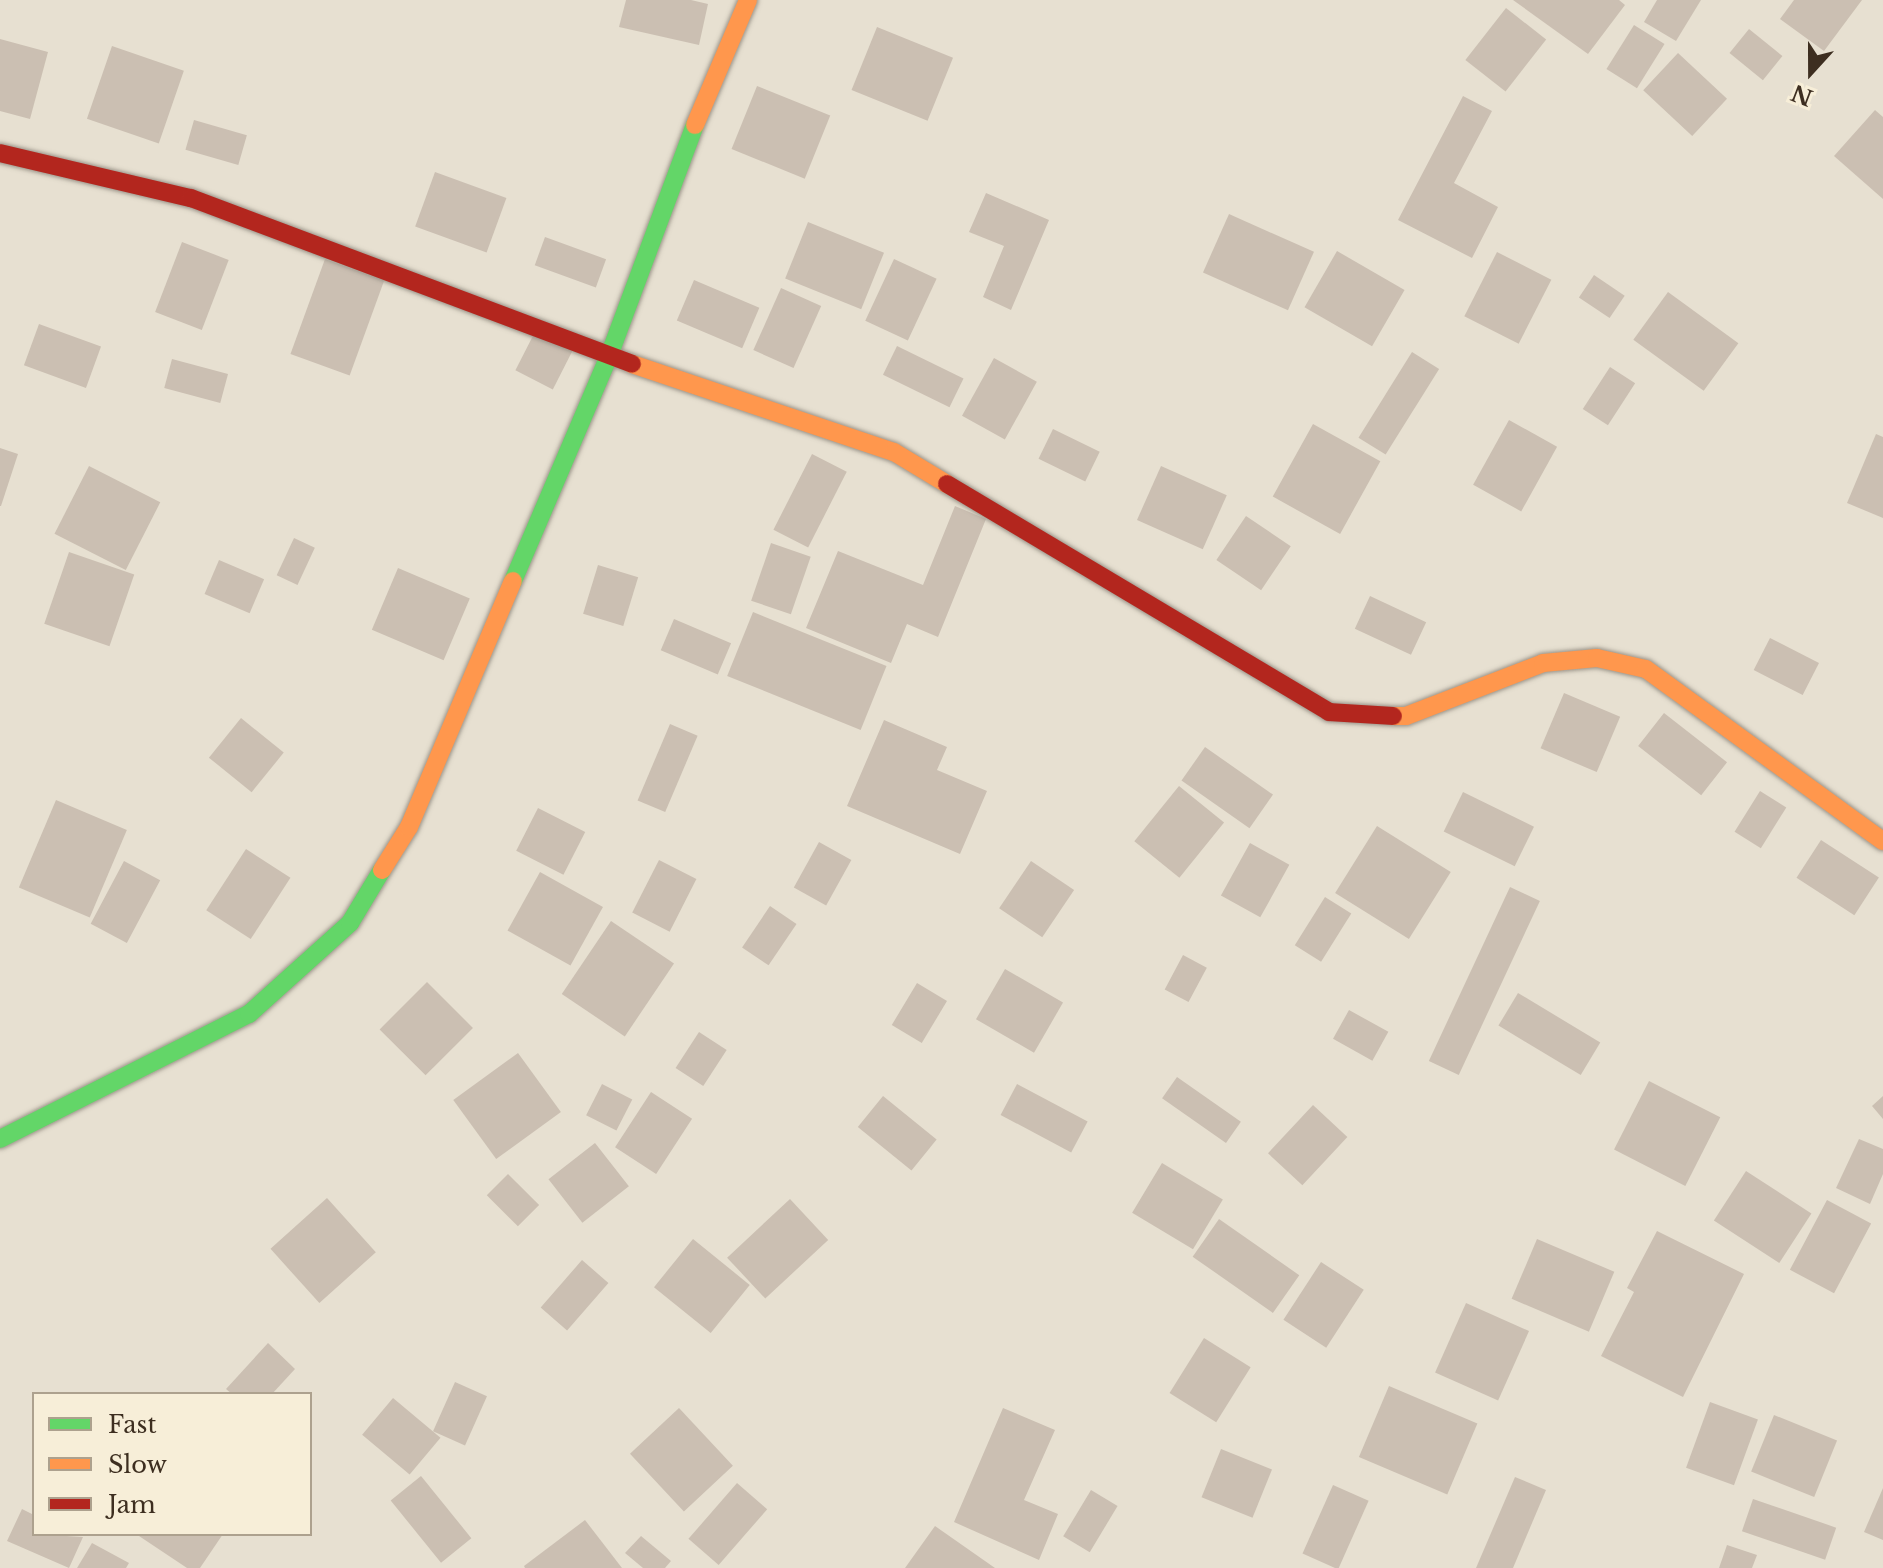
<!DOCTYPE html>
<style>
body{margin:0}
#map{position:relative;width:1883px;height:1568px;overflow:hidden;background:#e7e0d1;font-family:"Libre Baskerville",serif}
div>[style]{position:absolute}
.building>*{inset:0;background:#cbbfb2;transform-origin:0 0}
.roads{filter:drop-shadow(0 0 2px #9c958a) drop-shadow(0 0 2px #9c958a)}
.fast>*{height:18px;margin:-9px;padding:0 9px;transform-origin:9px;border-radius:9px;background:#63d668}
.slow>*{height:18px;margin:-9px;padding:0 9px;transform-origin:9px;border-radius:9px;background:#ff974d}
.jam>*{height:18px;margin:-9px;padding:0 9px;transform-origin:9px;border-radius:9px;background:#b3261e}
span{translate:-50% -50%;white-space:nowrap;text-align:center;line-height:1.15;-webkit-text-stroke:7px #f7eed8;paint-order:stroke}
.legend{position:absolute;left:32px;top:1392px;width:280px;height:144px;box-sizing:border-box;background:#f7eed8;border:2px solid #ada18e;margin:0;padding:10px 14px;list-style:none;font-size:24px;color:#3d2e20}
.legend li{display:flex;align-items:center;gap:16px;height:40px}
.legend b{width:40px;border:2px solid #ada18e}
.north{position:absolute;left:1771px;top:32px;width:80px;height:80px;-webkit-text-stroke:6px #f7eed8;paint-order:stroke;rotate:201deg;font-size:22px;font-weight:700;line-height:32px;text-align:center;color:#3d2e20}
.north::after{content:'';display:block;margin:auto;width:28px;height:36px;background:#3d2e20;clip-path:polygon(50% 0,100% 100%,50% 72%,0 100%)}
</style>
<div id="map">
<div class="building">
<i style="clip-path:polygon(626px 0,691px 0,708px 4px,699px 45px,619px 27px)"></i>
<i style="clip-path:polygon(1513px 0,1619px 0,1625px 5px,1588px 54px)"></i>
<i style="clip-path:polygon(1657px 0,1701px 0,1676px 41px,1644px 22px)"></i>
<i style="clip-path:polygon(1794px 0,1862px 0,1824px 51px,1780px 19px)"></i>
<i style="left:1506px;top:8px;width:51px;height:66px;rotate:38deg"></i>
<i style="left:1634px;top:25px;width:36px;height:52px;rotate:32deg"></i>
<i style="left:877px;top:27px;width:82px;height:68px;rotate:22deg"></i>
<i style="left:1749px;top:29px;width:43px;height:31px;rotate:39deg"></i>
<i style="clip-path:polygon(0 39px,48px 52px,30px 119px,0 111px)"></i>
<i style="left:112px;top:46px;width:76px;height:77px;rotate:19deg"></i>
<i style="left:1678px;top:53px;width:67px;height:51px;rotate:43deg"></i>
<i style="left:757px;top:86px;width:79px;height:68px;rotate:22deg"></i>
<i style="clip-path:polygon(1463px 96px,1492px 111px,1454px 183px,1498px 207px,1472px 258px,1398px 220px)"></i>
<i style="clip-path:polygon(1875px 110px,1883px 117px,1883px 199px,1834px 156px)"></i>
<i style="left:194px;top:120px;width:55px;height:31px;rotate:16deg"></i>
<i style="left:435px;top:172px;width:76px;height:58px;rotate:20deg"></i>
<i style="clip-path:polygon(986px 193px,1049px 220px,1011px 310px,983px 297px,1004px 246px,969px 232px)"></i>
<i style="left:1229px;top:214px;width:93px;height:64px;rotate:24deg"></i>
<i style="left:808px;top:222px;width:82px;height:61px;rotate:22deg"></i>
<i style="left:545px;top:237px;width:65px;height:30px;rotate:20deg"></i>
<i style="left:182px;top:242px;width:50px;height:75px;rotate:21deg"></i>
<i style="left:1337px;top:251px;width:78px;height:65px;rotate:30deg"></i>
<i style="left:1497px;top:252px;width:61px;height:72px;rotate:27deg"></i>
<i style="left:325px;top:259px;width:63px;height:101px;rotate:20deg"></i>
<i style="left:894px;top:259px;width:47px;height:68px;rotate:25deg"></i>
<i style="left:1594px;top:275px;width:37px;height:27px;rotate:34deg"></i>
<i style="left:694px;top:280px;width:71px;height:44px;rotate:23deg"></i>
<i style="left:781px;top:288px;width:44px;height:68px;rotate:24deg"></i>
<i style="left:1668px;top:292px;width:87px;height:59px;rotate:36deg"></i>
<i style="left:39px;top:324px;width:66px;height:44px;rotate:20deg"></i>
<i style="left:539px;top:324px;width:42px;height:52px;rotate:27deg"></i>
<i style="left:897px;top:346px;width:74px;height:32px;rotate:26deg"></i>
<i style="left:1412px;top:352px;width:32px;height:101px;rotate:32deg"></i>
<i style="left:994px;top:358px;width:49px;height:66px;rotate:29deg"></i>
<i style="left:172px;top:359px;width:58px;height:30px;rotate:15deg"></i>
<i style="left:1610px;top:367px;width:30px;height:50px;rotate:33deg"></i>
<i style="left:1509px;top:420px;width:55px;height:74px;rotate:29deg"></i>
<i style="left:1313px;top:424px;width:77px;height:83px;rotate:29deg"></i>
<i style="left:1053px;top:429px;width:52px;height:33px;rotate:26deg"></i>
<i style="clip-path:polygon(1876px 434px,1883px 437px,1883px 518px,1847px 503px)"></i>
<i style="clip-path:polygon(0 448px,18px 454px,1px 506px,0 506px)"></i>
<i style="left:812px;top:454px;width:39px;height:85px;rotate:27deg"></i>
<i style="left:89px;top:466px;width:80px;height:76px;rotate:27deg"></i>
<i style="left:1161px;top:466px;width:72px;height:59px;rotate:24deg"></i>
<i style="clip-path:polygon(955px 506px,986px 519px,938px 637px,907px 624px,891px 663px,806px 628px,838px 551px,923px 585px)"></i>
<i style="left:1246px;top:516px;width:54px;height:53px;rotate:34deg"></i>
<i style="left:294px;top:538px;width:23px;height:41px;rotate:25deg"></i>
<i style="left:771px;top:543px;width:42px;height:61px;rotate:19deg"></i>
<i style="left:69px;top:552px;width:69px;height:76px;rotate:19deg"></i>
<i style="left:219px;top:560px;width:49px;height:37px;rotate:23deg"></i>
<i style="left:598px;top:565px;width:42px;height:51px;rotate:17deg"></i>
<i style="left:398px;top:568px;width:78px;height:67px;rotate:23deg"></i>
<i style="left:1370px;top:596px;width:62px;height:36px;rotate:25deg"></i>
<i style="left:753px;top:612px;width:144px;height:69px;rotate:22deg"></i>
<i style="left:674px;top:619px;width:62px;height:34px;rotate:23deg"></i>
<i style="left:1770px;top:638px;width:55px;height:36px;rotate:27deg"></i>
<i style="left:1564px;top:693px;width:61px;height:60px;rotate:23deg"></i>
<i style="left:1664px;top:713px;width:80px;height:42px;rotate:38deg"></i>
<i style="left:241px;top:718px;width:55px;height:51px;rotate:39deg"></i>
<i style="clip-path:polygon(884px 720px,947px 747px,937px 770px,987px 791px,960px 854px,847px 806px)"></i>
<i style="left:670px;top:724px;width:30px;height:83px;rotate:23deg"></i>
<i style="left:1205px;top:747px;width:83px;height:41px;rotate:35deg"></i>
<i style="left:1179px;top:786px;width:58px;height:71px;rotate:39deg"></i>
<i style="left:1760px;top:791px;width:31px;height:48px;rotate:32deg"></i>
<i style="left:1463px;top:792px;width:79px;height:44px;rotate:26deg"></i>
<i style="left:56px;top:800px;width:77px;height:95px;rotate:23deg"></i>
<i style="left:538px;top:808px;width:53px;height:48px;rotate:27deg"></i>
<i style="left:1377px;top:826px;width:87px;height:79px;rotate:32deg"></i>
<i style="left:1821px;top:840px;width:69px;height:45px;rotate:33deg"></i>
<i style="left:819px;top:842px;width:37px;height:52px;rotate:29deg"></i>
<i style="left:1250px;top:843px;width:45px;height:60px;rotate:29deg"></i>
<i style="left:246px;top:849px;width:53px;height:73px;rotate:33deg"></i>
<i style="left:659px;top:860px;width:42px;height:59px;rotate:27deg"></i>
<i style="left:124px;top:861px;width:41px;height:71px;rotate:28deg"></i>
<i style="left:1031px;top:861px;width:52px;height:57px;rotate:34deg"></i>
<i style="left:540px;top:872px;width:72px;height:67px;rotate:29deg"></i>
<i style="left:1510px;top:887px;width:33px;height:192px;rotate:25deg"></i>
<i style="left:1325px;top:897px;width:31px;height:57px;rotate:32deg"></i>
<i style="left:770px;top:906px;width:32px;height:50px;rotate:34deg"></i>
<i style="left:611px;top:921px;width:76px;height:88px;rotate:34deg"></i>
<i style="left:1183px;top:955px;width:27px;height:39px;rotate:28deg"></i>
<i style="left:1005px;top:969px;width:67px;height:58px;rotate:30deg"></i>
<i style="left:427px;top:982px;width:65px;height:67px;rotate:45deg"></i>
<i style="left:917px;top:983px;width:35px;height:49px;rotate:31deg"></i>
<i style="left:1518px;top:993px;width:96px;height:38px;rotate:31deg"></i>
<i style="left:1349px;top:1010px;width:45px;height:33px;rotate:29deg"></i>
<i style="left:699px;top:1032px;width:33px;height:43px;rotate:33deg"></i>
<i style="left:518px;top:1053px;width:73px;height:80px;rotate:54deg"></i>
<i style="left:1177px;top:1077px;width:78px;height:26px;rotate:35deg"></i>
<i style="left:1649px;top:1081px;width:80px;height:77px;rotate:27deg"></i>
<i style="left:602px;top:1084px;width:34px;height:35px;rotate:27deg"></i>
<i style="left:1017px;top:1084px;width:80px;height:35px;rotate:28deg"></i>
<i style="left:651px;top:1092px;width:49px;height:66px;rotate:33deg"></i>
<i style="left:883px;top:1096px;width:69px;height:40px;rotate:39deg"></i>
<i style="clip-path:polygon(1883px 1096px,1883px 1119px,1872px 1106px)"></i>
<i style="left:1313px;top:1105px;width:47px;height:66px;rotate:43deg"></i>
<i style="clip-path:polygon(1859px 1139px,1883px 1149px,1883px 1174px,1870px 1204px,1836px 1188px)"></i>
<i style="left:595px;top:1143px;width:55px;height:59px;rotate:52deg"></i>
<i style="left:1162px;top:1163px;width:71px;height:58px;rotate:31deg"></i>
<i style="left:1746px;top:1171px;width:78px;height:59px;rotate:33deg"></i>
<i style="left:508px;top:1174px;width:44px;height:30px;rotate:45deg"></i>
<i style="left:327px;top:1198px;width:73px;height:76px;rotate:48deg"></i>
<i style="left:790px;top:1199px;width:56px;height:86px;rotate:47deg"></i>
<i style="left:1827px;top:1200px;width:50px;height:79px;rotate:28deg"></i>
<i style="left:1219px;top:1219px;width:98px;height:46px;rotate:35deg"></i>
<i style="clip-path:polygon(1657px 1231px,1744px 1274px,1683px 1397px,1601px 1356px,1634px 1292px,1627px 1288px)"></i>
<i style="left:693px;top:1239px;width:73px;height:62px;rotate:39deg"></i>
<i style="left:1537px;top:1239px;width:84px;height:65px;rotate:23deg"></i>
<i style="left:582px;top:1260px;width:35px;height:63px;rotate:41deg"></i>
<i style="left:1321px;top:1262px;width:51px;height:69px;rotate:33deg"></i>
<i style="left:1466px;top:1303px;width:69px;height:76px;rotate:24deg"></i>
<i style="left:1204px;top:1338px;width:55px;height:65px;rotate:32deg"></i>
<i style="clip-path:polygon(268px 1343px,295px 1369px,272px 1394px,232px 1394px,226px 1389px)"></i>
<i style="left:455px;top:1382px;width:35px;height:54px;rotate:24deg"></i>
<i style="left:1389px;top:1386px;width:96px;height:77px;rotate:23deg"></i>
<i style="left:393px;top:1398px;width:62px;height:48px;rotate:40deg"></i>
<i style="left:1710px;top:1402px;width:51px;height:70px;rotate:20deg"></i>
<i style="left:679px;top:1408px;width:79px;height:67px;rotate:47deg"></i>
<i style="clip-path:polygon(1003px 1408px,1055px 1430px,1024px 1500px,1058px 1514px,1039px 1560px,954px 1522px)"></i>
<i style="left:1774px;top:1415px;width:68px;height:61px;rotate:22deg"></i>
<i style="left:1221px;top:1449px;width:55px;height:52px;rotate:22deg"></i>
<i style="left:421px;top:1476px;width:80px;height:39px;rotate:51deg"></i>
<i style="clip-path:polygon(1515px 1477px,1546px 1490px,1513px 1568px,1476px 1568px)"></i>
<i style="left:737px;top:1483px;width:40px;height:74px;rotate:41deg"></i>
<i style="left:1333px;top:1485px;width:39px;height:75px;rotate:24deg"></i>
<i style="clip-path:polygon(1883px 1488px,1883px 1540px,1864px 1532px)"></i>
<i style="left:1091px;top:1490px;width:31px;height:54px;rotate:31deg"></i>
<i style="left:1753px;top:1499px;width:88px;height:34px;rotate:19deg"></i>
<i style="clip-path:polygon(22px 1509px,34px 1515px,34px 1534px,83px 1537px,69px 1568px,7px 1541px)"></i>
<i style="clip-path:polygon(585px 1520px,622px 1568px,525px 1568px,524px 1566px)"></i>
<i style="clip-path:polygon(935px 1526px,995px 1568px,905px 1568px)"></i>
<i style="clip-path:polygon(136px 1534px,223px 1534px,200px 1568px,187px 1568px)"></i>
<i style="clip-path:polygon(641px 1536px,671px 1561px,665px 1568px,643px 1568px,625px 1553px)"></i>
<i style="clip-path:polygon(92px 1543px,129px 1563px,126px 1568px,77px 1568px)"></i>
<i style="clip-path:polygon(1727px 1545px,1757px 1555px,1752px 1568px,1719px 1568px)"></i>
</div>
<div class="roads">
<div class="fast">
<i style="left:513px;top:581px;width:245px;rotate:-66.9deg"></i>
<i style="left:609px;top:356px;width:246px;rotate:-69.6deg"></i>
<i style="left:0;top:1139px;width:279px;rotate:-26.7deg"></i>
<i style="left:249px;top:1014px;width:136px;rotate:-42deg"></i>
<i style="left:350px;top:923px;width:62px;rotate:-58.9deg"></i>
</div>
<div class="slow">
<i style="left:695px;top:125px;width:136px;rotate:-67deg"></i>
<i style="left:632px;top:364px;width:276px;rotate:18.6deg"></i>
<i style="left:894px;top:452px;width:62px;rotate:31.1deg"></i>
<i style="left:1393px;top:716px;width:13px"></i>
<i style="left:1406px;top:716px;width:147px;rotate:-21.1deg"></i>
<i style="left:1543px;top:663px;width:54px;rotate:-5.3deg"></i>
<i style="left:1597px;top:658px;width:50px;rotate:12.7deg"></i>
<i style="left:1646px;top:669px;width:293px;rotate:36deg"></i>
<i style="left:382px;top:870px;width:51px;rotate:-57.9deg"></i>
<i style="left:409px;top:827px;width:267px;rotate:-67.1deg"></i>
</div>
<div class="jam">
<i style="left:0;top:153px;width:196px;rotate:13.3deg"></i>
<i style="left:191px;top:198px;width:471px;rotate:20.6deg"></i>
<i style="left:947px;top:484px;width:445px;rotate:30.8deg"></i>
<i style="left:1329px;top:712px;width:64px;rotate:3.6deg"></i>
</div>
</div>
<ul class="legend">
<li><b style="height:10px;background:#63d668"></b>Fast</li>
<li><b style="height:10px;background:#ff974d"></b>Slow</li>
<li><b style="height:10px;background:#b3261e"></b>Jam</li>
</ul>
<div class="north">N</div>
</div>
